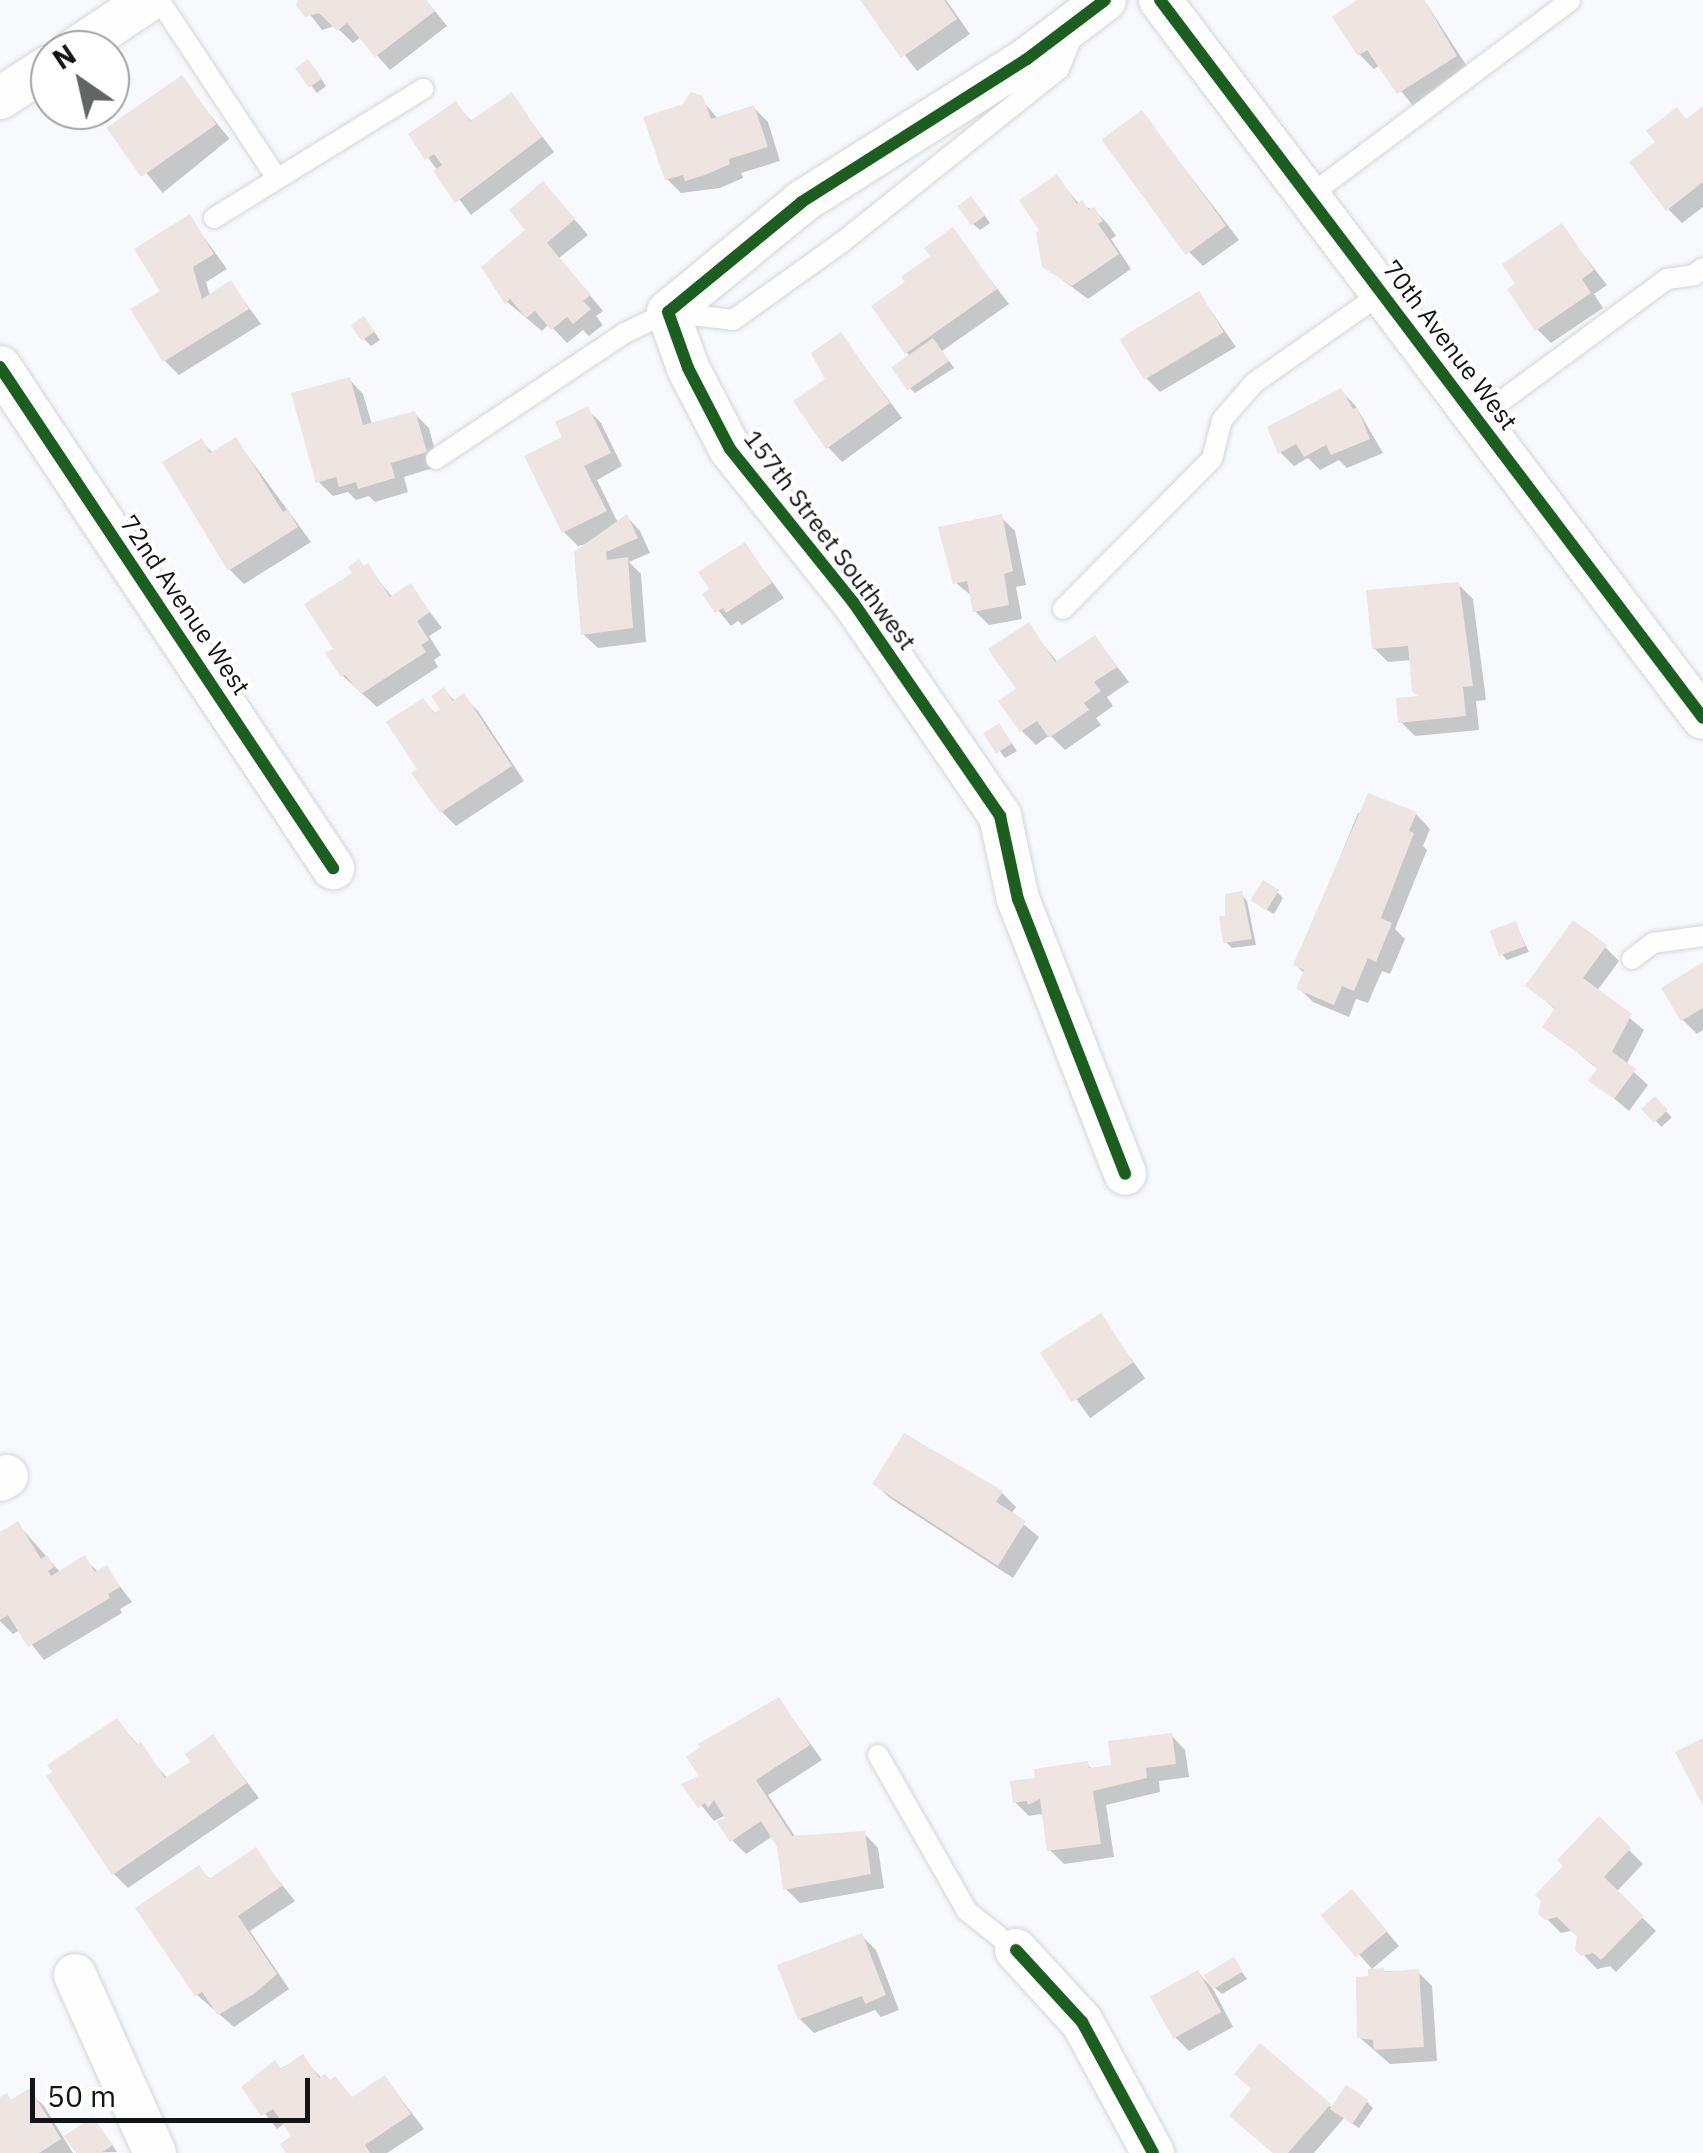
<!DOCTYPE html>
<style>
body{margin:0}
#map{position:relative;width:1703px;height:2153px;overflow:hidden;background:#f7f9fc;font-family:"IBM Plex Sans",sans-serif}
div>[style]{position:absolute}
.shadow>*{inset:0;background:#0003;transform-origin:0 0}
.building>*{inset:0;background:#eee4e2;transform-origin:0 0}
.roads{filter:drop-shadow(0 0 2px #d3d5d7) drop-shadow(0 0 2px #d3d5d7)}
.lane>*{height:20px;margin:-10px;padding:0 10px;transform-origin:10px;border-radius:10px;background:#fefeff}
.street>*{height:42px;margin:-21px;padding:0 21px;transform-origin:21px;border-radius:21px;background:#fefeff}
.cycleway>*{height:12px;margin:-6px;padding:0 6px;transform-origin:6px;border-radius:6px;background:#1b5e20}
span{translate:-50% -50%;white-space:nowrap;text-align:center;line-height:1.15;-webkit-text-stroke:8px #fff;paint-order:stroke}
.street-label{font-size:25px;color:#131415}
.north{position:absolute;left:30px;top:30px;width:100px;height:100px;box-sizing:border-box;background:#fff;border:2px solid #a1a1a1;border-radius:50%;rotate:326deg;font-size:28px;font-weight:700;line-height:40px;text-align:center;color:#131415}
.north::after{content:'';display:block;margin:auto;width:35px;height:45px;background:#636466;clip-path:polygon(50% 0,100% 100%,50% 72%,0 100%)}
.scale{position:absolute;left:30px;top:2078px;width:280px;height:45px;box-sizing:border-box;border:5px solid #131415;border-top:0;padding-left:12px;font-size:30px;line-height:35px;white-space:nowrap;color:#131415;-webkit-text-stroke:8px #fff;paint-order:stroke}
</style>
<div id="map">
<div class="shadow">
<i style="clip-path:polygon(299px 0,426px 0,447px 26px,390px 70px,361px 37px,353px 43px,335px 26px,322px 30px)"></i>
<i style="clip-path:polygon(863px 0,946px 0,970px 34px,917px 71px)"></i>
<i style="clip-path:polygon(1361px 0,1424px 0,1470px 71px,1414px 107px,1380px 65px,1374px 69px,1360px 55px,1335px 18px)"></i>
<i style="clip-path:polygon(314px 68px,326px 86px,317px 93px,298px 69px)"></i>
<i style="left:181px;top:79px;width:77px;height:86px;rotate:51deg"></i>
<i style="clip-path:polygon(511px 95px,554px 152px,471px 215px,411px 135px,456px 104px,472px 122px)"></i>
<i style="clip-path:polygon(702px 100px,719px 120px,754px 108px,768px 122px,780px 161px,741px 173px,743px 178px,720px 188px,681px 193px,667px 179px,685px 106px)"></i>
<i style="clip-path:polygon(1703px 109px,1703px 207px,1682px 223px,1668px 209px,1658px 143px)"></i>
<i style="clip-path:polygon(1142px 113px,1239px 240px,1203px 266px,1189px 252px)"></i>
<i style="clip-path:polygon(1056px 177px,1080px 205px,1094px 210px,1108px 224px,1116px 236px,1111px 239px,1131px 269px,1088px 299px,1044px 266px)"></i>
<i style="clip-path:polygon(557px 199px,588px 235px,559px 258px,603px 311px,596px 316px,603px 325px,589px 336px,583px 330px,567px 343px,549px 324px,542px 331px,507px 302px,529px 230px)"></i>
<i style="clip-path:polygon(977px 205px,990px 223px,980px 230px,973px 224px)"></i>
<i style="clip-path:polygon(190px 218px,227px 269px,206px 282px,210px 296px,231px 283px,261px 324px,179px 375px,165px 361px,163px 292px)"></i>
<i style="clip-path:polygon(1561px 226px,1607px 285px,1594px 294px,1603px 308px,1551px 343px,1537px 329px)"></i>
<i style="clip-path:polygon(953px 231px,1009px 304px,942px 351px,954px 368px,915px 393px,909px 387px,911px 357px,906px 352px,909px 283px)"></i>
<i style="clip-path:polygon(1199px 294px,1236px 347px,1160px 392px,1146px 378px)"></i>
<i style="clip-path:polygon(370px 326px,380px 340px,371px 346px,364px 339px)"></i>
<i style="clip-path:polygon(841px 335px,902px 418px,842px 462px,828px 447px,828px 380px)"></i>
<i style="clip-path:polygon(349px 379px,363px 394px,372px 425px,414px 413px,429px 428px,439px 466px,404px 477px,408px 492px,375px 502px,369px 496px,356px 500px,348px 492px,333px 496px,318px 481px)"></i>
<i style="clip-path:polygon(1341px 391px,1355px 405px,1383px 453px,1347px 468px,1339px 460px,1320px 470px,1308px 458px,1294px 466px,1280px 452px)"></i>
<i style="clip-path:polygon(587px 409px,601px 423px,622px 466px,597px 480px,618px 523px,627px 517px,640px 531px,650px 553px,629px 562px,641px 574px,646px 642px,598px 648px,583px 634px,591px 543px,578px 546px,564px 532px,565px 438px)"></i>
<i style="clip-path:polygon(236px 440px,311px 542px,244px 584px,230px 570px,166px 463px,201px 441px,214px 454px)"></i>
<i style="clip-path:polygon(1001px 517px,1015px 531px,1026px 585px,1016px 587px,1022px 619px,989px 625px,975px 611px,972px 596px,956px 583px)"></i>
<i style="clip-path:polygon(745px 545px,784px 598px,742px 625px,738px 621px,731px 626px,705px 594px)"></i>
<i style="clip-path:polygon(368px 567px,393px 598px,411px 587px,442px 628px,429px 636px,441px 655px,434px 660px,438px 667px,377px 707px,343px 676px,337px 649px)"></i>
<i style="clip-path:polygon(1459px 585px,1473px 599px,1486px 700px,1476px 701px,1479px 730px,1415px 736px,1401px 722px,1423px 698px,1412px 660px,1388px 662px,1374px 648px)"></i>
<i style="clip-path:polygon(1028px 625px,1058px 663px,1095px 638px,1129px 682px,1107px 697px,1113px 706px,1096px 718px,1101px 725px,1065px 750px,1050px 735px,1036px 745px,1022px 731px)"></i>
<i style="clip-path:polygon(444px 690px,456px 702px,464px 697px,478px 711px,524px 781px,456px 826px,442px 812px,420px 769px,423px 701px,436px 714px,443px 710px)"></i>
<i style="clip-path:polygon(1005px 733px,1017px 751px,1005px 758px,987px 734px)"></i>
<i style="clip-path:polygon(1358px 813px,1416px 814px,1430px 829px,1423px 846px,1427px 850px,1395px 929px,1405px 939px,1390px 974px,1382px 971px,1368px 1003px,1356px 999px,1349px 1017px,1313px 1002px,1299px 988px,1305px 974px,1296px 965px)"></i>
<i style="clip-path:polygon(1277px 892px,1283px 898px,1274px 914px,1260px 906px)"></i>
<i style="clip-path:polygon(1241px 894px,1247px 901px,1256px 945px,1232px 948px,1226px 942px,1227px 918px)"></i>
<i style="clip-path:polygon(1515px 924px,1529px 952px,1507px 960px,1501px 953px)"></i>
<i style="clip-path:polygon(1605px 947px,1619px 961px,1597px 991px,1644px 1030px,1626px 1065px,1648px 1085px,1629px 1111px,1592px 1080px,1599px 1070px,1545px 1026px,1556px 1010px,1528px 986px)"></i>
<i style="clip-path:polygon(1703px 965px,1703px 1030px,1697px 1034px,1683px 1020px)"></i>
<i style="left:1655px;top:1099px;width:25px;height:14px;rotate:48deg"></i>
<i style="left:1100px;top:1316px;width:77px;height:68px;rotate:54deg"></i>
<i style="clip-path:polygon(875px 1484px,1002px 1493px,1016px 1507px,1011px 1514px,1039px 1537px,1013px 1578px,890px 1498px)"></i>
<i style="clip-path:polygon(18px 1524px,60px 1572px,84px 1558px,99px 1573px,106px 1568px,132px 1602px,120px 1609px,122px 1613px,44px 1660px,20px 1630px,13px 1634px,0 1621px,0 1535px)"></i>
<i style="clip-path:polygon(779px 1700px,822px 1760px,768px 1795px,796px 1838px,864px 1833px,878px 1848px,884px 1888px,800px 1903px,786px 1889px,779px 1846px,773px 1836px,746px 1854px,732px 1840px,730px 1819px,726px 1815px,714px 1821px,685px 1785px,702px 1777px)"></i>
<i style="clip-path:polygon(117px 1721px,168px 1779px,193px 1763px,213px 1737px,259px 1798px,128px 1888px,114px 1874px)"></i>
<i style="clip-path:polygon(1171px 1735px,1185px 1750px,1189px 1777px,1159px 1781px,1160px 1792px,1106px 1805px,1114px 1857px,1064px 1864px,1050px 1850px,1045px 1819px,1041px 1814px,1029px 1816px,1015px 1802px,1038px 1780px,1087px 1764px,1093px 1770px,1114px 1767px)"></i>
<i style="clip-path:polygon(1599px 1820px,1643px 1864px,1616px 1892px,1656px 1931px,1616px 1972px,1610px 1966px,1597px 1969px,1578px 1949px,1580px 1936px,1574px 1930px,1561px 1933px,1541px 1913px)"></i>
<i style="clip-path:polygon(255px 1851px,295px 1901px,250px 1931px,289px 1989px,234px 2027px,197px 1995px,199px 1868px,211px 1880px)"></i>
<i style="clip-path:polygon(1365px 1906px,1399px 1946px,1372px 1969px,1324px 1915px)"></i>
<i style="clip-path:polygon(862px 1936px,876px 1950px,899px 2010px,881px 2017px,875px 2010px,814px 2033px,800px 2019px)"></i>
<i style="clip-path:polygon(1233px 1960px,1247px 1979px,1222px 1994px,1215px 1988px)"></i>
<i style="clip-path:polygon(1370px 1971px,1418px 1972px,1432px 1986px,1437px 2061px,1390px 2064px,1359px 2037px)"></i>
<i style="clip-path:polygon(1198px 1973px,1212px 1987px,1233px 2027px,1189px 2051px,1175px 2037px)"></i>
<i style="clip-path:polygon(1261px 2046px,1333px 2109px,1366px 2101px,1373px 2108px,1359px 2128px,1344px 2118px,1314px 2153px,1274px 2153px,1254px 2091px)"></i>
<i style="clip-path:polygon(302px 2057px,322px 2079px,353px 2099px,385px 2078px,424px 2129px,387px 2153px,289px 2153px,295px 2137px,285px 2123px,277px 2129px,245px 2088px)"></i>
<i style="clip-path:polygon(29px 2092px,44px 2106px,73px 2153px,0 2153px,0 2100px,13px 2102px)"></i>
<i style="clip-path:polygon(99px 2126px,117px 2152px,79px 2153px)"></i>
</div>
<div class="building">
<i style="clip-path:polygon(298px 0,426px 0,435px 11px,375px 57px,347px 23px,337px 31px,319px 13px,305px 17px,296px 5px)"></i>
<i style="clip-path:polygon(860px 0,944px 0,957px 19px,901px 58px)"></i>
<i style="clip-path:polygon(1357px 0,1424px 0,1457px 56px,1397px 94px,1367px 50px,1358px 56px,1332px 17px)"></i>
<i style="left:308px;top:59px;width:24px;height:16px;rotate:54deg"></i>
<i style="left:182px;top:75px;width:60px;height:92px;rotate:55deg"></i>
<i style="clip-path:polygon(512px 92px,542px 137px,455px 203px,433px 171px,442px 165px,434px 154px,425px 160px,408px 134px,456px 101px,470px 121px)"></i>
<i style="clip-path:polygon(691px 92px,703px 96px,711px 119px,754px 105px,768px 147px,729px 159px,730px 164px,705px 175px,685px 181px,683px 175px,665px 180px,643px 117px,683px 104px)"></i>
<i style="clip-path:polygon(1703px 106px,1703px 182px,1666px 211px,1629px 162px,1655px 142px,1646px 131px,1677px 107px,1686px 119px)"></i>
<i style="left:1142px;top:110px;width:143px;height:50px;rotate:54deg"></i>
<i style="clip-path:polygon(1057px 174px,1077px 204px,1082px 200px,1089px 210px,1094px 207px,1103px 221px,1098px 224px,1119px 254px,1072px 286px,1042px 267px,1036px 233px,1039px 230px,1019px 200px)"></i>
<i style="clip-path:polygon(543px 181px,575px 219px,547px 243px,591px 295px,583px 301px,591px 309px,573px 324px,567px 317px,551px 330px,535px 311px,526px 318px,510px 299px,505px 304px,481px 267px,525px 230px,509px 210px)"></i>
<i style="left:971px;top:196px;width:24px;height:17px;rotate:54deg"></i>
<i style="clip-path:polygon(190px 214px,214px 254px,193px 267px,202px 299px,231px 280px,249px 309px,163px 362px,130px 309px,160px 291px,134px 249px)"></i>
<i style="clip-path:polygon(1562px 223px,1594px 270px,1582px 279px,1591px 293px,1535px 331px,1507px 289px,1515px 284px,1502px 264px)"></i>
<i style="clip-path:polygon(953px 227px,997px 289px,905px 354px,871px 306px,905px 282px,901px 277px,930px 256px,924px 248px)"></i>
<i style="left:1199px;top:291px;width:48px;height:93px;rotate:59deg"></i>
<i style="left:364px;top:316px;width:19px;height:16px;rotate:55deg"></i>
<i style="clip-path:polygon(841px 332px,890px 403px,826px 449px,793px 401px,825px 379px,811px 353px)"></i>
<i style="left:933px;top:338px;width:28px;height:51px;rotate:55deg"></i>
<i style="clip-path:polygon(350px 377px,363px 425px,415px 411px,427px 452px,391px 463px,395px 478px,358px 489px,356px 482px,339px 487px,336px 477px,316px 483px,291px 393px)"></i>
<i style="clip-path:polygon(1341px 388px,1353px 409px,1357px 407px,1370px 439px,1331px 455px,1326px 445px,1304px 457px,1296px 444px,1278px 454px,1267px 427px)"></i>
<i style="clip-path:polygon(588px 406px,611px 453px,584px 466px,607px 511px,562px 533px,524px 456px,562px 437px,555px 422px)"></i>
<i style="clip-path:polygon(236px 437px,283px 512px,287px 509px,298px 527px,228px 571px,162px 462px,202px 438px,210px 453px)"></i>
<i style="clip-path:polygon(627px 514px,638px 538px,606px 552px,607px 560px,628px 557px,633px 628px,581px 635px,574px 552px)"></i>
<i style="clip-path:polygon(1002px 514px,1013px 571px,1004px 574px,1009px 605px,973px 612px,967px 581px,953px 584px,938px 527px)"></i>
<i style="clip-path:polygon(745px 542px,772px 583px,726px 613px,723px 608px,715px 613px,702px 594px,709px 589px,698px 572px)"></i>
<i style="clip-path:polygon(359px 559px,364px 566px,368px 563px,390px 597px,411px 583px,430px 612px,417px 621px,429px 640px,421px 645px,426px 652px,361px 694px,345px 675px,341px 677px,325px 653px,333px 649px,304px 604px,352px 573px,348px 567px)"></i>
<i style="clip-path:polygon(1459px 582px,1473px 686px,1463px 687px,1466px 716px,1398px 723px,1396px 698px,1418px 696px,1412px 692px,1408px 646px,1372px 649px,1366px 590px)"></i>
<i style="clip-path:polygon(1029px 622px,1055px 662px,1095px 635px,1117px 667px,1094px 682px,1101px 691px,1084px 703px,1089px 710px,1049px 738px,1037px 721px,1020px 732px,998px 701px,1016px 689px,988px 649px)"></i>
<i style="clip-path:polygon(444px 687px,453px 701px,464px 693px,512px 766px,440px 813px,411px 773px,417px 769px,386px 722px,423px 698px,434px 713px,440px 709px,431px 696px)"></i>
<i style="left:999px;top:723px;width:24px;height:19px;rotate:57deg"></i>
<i style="clip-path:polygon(1368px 793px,1417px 812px,1409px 831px,1414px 833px,1381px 918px,1392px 923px,1376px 962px,1368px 958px,1354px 991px,1342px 986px,1334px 1005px,1296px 989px,1304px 970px,1293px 965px)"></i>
<i style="left:1263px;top:880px;width:19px;height:24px;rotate:32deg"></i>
<i style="clip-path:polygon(1242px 891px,1252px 939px,1223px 943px,1219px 916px,1225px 916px,1225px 894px)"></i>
<i style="clip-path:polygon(1573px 920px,1607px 945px,1583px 978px,1632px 1014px,1612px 1052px,1636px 1069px,1614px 1099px,1588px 1081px,1597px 1069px,1594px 1065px,1542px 1027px,1555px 1008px,1525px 986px)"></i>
<i style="left:1516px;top:921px;width:27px;height:28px;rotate:70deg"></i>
<i style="clip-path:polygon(1703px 962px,1703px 1008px,1681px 1021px,1661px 988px)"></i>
<i style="left:1655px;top:1096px;width:19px;height:19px;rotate:47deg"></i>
<i style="left:1101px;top:1313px;width:59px;height:73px;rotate:57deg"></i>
<i style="clip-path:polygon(904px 1433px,1003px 1491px,996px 1502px,1026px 1521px,998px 1566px,872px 1484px)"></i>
<i style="clip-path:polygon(18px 1521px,41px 1559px,47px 1555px,54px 1567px,48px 1571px,51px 1576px,85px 1555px,95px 1572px,107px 1565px,120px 1587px,108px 1594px,110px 1598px,28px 1647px,8px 1615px,0 1620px,0 1532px)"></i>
<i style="clip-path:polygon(779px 1697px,810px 1745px,756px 1780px,792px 1836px,865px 1831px,871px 1874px,783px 1890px,777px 1847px,761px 1821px,730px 1842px,716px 1821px,725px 1818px,714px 1800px,708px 1808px,705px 1803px,698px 1808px,681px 1784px,699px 1776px,686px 1757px,700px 1747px,698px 1744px)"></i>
<i style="clip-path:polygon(117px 1718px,137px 1745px,141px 1742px,165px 1778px,190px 1762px,185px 1754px,213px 1734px,247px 1783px,112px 1875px,46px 1776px,52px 1772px,47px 1765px)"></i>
<i style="clip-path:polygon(1172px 1733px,1176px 1764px,1146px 1768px,1147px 1778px,1093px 1791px,1101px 1844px,1047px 1851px,1040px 1799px,1028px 1805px,1027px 1801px,1013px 1803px,1010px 1781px,1035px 1778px,1034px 1769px,1088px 1761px,1089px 1768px,1111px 1765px,1108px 1741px)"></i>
<i style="clip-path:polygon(1703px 1738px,1703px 1806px,1675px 1752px)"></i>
<i style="clip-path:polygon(1599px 1816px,1631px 1848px,1604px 1877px,1644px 1916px,1601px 1960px,1593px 1953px,1581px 1956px,1575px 1950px,1577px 1937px,1557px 1917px,1545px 1920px,1538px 1914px,1541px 1901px,1535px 1895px,1563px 1866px,1557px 1860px)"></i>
<i style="clip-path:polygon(256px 1847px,282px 1886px,238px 1916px,277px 1974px,254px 1994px,218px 2015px,202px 1992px,195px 1996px,135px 1908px,199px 1865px,209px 1879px)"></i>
<i style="left:1352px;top:1889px;width:55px;height:41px;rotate:50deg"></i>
<i style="clip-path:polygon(862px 1933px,886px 1995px,865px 2004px,862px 1996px,798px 2020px,777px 1965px)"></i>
<i style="left:1234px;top:1957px;width:17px;height:35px;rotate:59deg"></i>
<i style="clip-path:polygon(1384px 1968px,1384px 1972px,1419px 1969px,1424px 2047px,1374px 2050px,1373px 2040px,1357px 2038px,1356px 1977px,1368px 1976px,1368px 1969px)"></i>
<i style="left:1198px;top:1970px;width:48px;height:55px;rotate:61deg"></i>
<i style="clip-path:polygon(1260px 2043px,1331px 2104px,1288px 2153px,1273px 2153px,1229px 2116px,1251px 2089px,1234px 2074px)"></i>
<i style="clip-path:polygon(303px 2054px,319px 2078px,325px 2074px,330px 2080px,335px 2076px,352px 2097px,385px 2075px,411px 2114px,365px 2145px,370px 2153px,286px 2153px,280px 2144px,291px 2136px,273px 2109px,261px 2116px,241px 2087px,275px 2060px,281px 2069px)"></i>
<i style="left:1346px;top:2085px;width:27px;height:29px;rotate:34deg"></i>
<i style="clip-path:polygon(30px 2088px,61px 2139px,39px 2153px,0 2153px,0 2097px,7px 2093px,11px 2100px)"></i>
<i style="clip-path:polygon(93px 2117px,113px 2145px,101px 2153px,76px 2153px,64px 2136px)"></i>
</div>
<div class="roads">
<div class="lane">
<i style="left:159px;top:0;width:214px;rotate:56.5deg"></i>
<i style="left:1309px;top:196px;width:326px;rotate:-36.8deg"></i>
<i style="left:214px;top:218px;width:246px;rotate:-31.7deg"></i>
<i style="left:1477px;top:419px;width:236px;rotate:-36.4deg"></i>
<i style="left:1667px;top:279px;width:27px;rotate:-8deg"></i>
<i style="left:1694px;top:275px;width:11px;rotate:-38deg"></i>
<i style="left:436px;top:459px;width:227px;rotate:-33.7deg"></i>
<i style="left:625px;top:333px;width:48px;rotate:-26deg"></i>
<i style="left:668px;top:312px;width:65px;rotate:7deg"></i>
<i style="left:733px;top:320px;width:133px;rotate:-35.5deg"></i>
<i style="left:841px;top:243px;width:279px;rotate:-38.6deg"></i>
<i style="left:1059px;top:69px;width:35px;rotate:-68deg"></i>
<i style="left:1063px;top:609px;width:211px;rotate:-45.2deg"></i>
<i style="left:1212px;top:459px;width:40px;rotate:-75.6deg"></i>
<i style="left:1222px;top:420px;width:49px;rotate:-49.1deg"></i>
<i style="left:1254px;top:383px;width:156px;rotate:-35.1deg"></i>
<i style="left:1632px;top:959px;width:26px;rotate:-37deg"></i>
<i style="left:1653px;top:943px;width:50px;rotate:-8deg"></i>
<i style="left:878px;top:1755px;width:180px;rotate:60.3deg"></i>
<i style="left:967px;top:1911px;width:63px;rotate:38.5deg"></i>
</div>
<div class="street">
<i style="left:1105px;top:0;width:98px;rotate:142.9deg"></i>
<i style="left:1027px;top:59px;width:267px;rotate:147.6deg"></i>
<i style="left:802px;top:202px;width:173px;rotate:140.6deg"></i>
<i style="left:668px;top:312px;width:59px;rotate:70.3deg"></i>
<i style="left:688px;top:368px;width:91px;rotate:62.6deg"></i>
<i style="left:730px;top:449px;width:196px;rotate:51.2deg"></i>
<i style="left:853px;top:602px;width:260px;rotate:55.5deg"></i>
<i style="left:1000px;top:816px;width:85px;rotate:77.8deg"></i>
<i style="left:1018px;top:899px;width:295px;rotate:68.7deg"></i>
<i style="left:1160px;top:0;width:900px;rotate:52.9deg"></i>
<i style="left:74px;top:50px;width:90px;rotate:-33.7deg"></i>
<i style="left:0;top:98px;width:59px;rotate:-32.6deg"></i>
<i style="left:0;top:367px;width:602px;rotate:56.39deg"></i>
<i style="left:0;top:1480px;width:8px;rotate:-30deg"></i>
<i style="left:1016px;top:1950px;width:98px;rotate:47.5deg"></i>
<i style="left:1082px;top:2022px;width:149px;rotate:61.5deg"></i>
<i style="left:75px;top:1975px;width:195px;rotate:65.8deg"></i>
</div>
</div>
<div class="cycleway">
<i style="left:1105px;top:0;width:98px;rotate:142.9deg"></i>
<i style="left:1027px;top:59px;width:267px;rotate:147.6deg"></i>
<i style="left:802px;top:202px;width:173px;rotate:140.6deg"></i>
<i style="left:668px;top:312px;width:59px;rotate:70.3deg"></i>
<i style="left:688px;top:368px;width:91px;rotate:62.6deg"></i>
<i style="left:730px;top:449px;width:196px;rotate:51.2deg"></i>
<i style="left:853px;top:602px;width:260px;rotate:55.5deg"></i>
<i style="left:1000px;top:816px;width:85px;rotate:77.8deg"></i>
<i style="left:1018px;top:899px;width:295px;rotate:68.7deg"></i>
<i style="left:1160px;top:0;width:900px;rotate:52.9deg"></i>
<i style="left:0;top:367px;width:602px;rotate:56.39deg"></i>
<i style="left:1016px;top:1950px;width:98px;rotate:47.5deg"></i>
<i style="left:1082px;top:2022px;width:149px;rotate:61.5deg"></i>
</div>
<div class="street-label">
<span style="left:1450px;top:345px;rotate:53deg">70th Avenue West</span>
<span style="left:830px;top:540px;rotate:53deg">157th Street Southwest</span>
<span style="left:185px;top:605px;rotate:56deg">72nd Avenue West</span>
</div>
<div class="north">N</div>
<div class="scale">50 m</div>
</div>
